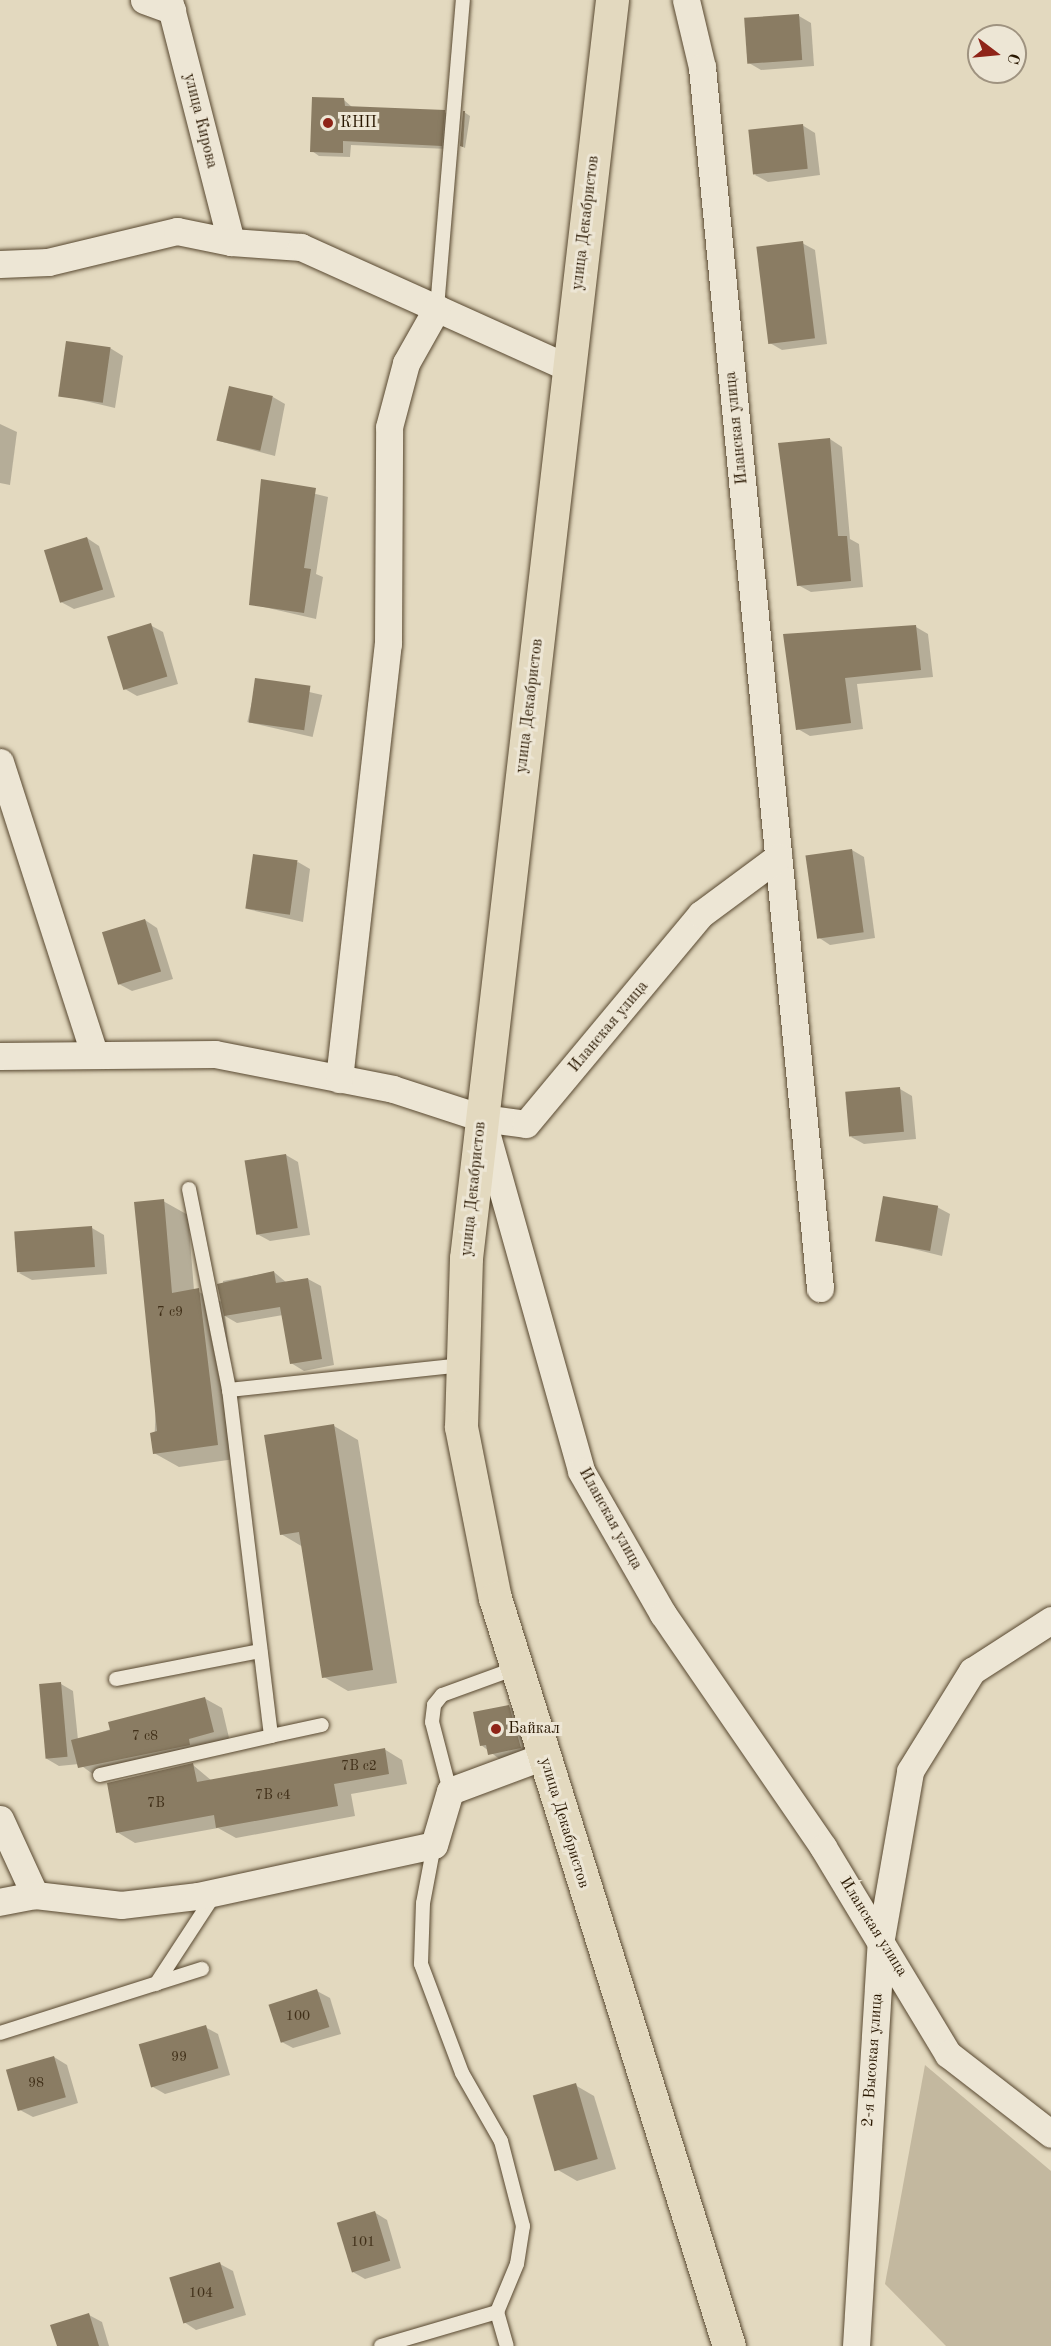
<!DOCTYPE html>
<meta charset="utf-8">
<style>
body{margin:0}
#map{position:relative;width:1051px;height:2346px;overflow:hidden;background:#e3d9bf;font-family:"Old Standard TT",serif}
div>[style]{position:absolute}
.green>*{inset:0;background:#c3b89f}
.shadow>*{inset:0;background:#0003;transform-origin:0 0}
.building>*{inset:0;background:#8a7c63;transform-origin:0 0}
.roads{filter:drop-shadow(0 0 2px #584830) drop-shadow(0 0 2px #584830)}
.lane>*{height:14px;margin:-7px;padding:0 7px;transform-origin:7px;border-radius:7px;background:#ede6d5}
.street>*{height:27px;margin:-13.5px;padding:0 13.5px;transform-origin:13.5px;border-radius:13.5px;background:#ede6d5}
.primary>*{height:33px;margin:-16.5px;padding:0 16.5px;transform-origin:16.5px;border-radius:16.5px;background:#e3d9bf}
.dots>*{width:16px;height:16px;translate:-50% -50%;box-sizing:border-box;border:3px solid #ede6d5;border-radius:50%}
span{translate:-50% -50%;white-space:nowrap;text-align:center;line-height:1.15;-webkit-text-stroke:6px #ede6d5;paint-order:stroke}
.number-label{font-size:14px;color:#413019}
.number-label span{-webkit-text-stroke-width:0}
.street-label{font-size:16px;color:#291700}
.poi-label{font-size:16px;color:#291700}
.left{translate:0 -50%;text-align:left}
.north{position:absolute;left:967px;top:24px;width:60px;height:60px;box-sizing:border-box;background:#ede6d5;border:2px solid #9f9380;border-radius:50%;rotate:106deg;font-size:16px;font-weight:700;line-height:24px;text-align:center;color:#291700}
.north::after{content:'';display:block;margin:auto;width:21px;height:27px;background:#8f2418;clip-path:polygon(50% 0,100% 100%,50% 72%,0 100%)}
</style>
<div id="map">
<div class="green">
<i style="clip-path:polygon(925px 2065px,1051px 2171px,1051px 2346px,946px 2346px,885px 2284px)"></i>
</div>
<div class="shadow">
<i style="clip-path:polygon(799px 16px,811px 23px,814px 66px,761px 70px,749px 63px)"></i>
<i style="clip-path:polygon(344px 100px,352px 107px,444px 112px,452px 116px,449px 149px,351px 145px,350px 157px,319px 156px,312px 151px)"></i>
<i style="clip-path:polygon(464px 112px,470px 116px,465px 148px,461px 146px)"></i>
<i style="clip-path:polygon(802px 125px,815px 133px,820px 175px,768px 182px,755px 175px)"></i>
<i style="clip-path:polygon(802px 243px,815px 250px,827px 344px,782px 350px,770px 343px)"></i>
<i style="clip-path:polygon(110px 348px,123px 356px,115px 408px,60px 395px)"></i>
<i style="clip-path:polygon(273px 397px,285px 404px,275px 456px,219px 441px)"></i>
<i style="clip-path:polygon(0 424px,17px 432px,10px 485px,0 483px)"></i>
<i style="clip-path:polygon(830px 439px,842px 447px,850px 539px,859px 544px,863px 587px,811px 592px,798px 585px)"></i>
<i style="clip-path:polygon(263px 481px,328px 497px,316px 574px,323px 577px,316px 619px,251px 604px)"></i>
<i style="clip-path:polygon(87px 538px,99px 546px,115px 597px,74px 609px,61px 602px)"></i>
<i style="clip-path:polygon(150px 625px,163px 632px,178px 684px,137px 696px,125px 689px)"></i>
<i style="clip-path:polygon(916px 627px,928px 634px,933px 677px,857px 684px,863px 729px,810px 736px,798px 729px,785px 635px)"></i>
<i style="left:257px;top:680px;width:67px;height:43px;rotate:13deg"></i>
<i style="clip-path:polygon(852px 850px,864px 857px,875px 938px,830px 945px,818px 937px)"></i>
<i style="clip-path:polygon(298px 862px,310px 869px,303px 922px,247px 909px)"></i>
<i style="clip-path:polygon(145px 920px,157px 928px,173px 979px,132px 991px,119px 984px)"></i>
<i style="clip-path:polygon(900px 1089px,912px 1096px,916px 1139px,864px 1144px,851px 1137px)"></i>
<i style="clip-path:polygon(286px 1155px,298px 1162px,310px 1235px,270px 1241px,257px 1234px)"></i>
<i style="clip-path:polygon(163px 1201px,188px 1215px,194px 1290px,222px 1302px,223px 1281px,274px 1272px,287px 1283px,308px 1279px,321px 1286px,334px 1365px,304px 1371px,291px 1363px,283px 1315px,237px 1323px,225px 1316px,242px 1458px,179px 1467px,154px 1453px)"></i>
<i style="clip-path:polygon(937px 1207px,950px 1214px,942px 1256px,877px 1240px)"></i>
<i style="clip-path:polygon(92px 1228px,104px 1235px,107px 1274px,32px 1280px,19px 1273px)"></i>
<i style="clip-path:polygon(334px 1426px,358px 1440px,397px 1683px,348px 1691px,324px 1677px,303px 1547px,281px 1534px)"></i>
<i style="clip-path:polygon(61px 1684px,73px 1691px,78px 1740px,204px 1698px,222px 1708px,230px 1742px,97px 1777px,79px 1764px,59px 1766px,47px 1759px)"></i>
<i style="clip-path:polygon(508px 1706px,521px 1714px,532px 1755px,502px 1761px,481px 1745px)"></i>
<i style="clip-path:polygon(384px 1749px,402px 1760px,407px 1784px,351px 1794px,355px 1816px,236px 1838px,218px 1828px,135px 1843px,117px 1832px,193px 1765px,212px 1781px)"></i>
<i style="clip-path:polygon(317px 1991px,330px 1998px,341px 2034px,293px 2048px,280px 2041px)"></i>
<i style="clip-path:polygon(205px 2027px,218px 2034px,230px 2075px,165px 2094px,153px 2087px)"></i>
<i style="clip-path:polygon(54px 2057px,67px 2065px,78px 2103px,33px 2117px,20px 2110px)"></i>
<i style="clip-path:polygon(575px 2085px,594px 2096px,616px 2169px,577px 2181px,558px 2170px)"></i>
<i style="clip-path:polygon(374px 2212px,387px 2220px,401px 2268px,365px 2279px,353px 2272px)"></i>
<i style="clip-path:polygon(220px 2264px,233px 2271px,246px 2315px,196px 2330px,184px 2322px)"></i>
<i style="clip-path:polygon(89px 2315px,102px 2322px,109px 2346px,58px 2346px)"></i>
</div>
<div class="building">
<i style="left:799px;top:14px;width:46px;height:55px;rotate:86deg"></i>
<i style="clip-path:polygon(312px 97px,344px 98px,345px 106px,445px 110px,442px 146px,343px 141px,343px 153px,310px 152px)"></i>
<i style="clip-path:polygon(463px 111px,465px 111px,463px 147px,460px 146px)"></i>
<i style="left:803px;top:124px;width:45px;height:55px;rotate:84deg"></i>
<i style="left:803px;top:241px;width:98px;height:47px;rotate:83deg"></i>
<i style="left:66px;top:341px;width:45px;height:56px;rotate:8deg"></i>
<i style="left:229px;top:386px;width:45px;height:56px;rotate:13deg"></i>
<i style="clip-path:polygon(830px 438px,838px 536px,847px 536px,851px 581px,797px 586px,778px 443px)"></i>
<i style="clip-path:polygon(261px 479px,316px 488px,304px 568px,311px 569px,304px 613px,249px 605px)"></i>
<i style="left:87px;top:537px;width:55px;height:45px;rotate:73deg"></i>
<i style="left:151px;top:623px;width:56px;height:46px;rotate:73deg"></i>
<i style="clip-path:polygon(916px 625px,921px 670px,845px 678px,851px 723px,796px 730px,783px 634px)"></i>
<i style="left:255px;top:678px;width:56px;height:45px;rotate:8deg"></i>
<i style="left:852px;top:849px;width:84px;height:47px;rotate:82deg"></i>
<i style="left:253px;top:854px;width:45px;height:55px;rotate:8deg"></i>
<i style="left:145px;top:919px;width:55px;height:45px;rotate:73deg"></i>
<i style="left:900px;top:1087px;width:45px;height:55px;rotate:85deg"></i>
<i style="left:286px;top:1154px;width:75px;height:42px;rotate:81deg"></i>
<i style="left:883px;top:1196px;width:56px;height:46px;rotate:10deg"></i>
<i style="clip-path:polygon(164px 1199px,172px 1293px,199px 1288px,218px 1445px,153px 1454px,150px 1433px,157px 1431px,134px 1202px)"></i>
<i style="left:92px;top:1226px;width:41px;height:78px;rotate:86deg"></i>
<i style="clip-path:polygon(274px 1271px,276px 1283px,308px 1278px,322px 1359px,290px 1364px,280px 1307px,224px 1316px,217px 1284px)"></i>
<i style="clip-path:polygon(334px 1424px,373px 1670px,322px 1678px,299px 1532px,280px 1535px,264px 1435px)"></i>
<i style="left:61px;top:1682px;width:75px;height:22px;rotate:85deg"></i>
<i style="clip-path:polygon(205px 1697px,214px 1732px,189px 1739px,190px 1745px,78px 1768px,71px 1740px,110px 1730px,108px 1722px)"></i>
<i style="clip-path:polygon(509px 1705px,521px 1748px,488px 1755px,486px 1745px,480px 1746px,473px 1712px)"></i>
<i style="clip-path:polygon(385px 1748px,389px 1774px,334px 1784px,338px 1806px,216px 1828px,214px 1815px,116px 1833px,107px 1783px,193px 1763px,197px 1782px)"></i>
<i style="left:317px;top:1989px;width:40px;height:51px;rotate:72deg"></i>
<i style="left:206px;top:2025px;width:45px;height:70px;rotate:74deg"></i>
<i style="left:54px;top:2056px;width:43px;height:50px;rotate:74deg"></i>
<i style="left:576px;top:2083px;width:79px;height:45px;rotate:74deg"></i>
<i style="left:375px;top:2211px;width:52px;height:40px;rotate:73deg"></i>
<i style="left:220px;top:2262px;width:48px;height:53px;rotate:73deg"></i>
<i style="clip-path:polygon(89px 2313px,99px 2346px,57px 2346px,50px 2325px)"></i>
</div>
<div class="roads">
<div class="lane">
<i style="left:437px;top:308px;width:309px;rotate:-85.2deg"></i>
<i style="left:189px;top:1189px;width:205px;rotate:78.7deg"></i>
<i style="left:116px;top:1679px;width:147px;rotate:-11deg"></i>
<i style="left:271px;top:1736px;width:52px;rotate:-12.2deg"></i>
<i style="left:100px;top:1775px;width:175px;rotate:-12.8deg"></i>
<i style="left:271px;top:1736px;width:349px;rotate:-96.9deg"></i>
<i style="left:229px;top:1390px;width:235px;rotate:-6.1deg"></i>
<i style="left:450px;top:1791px;width:71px;rotate:-104.6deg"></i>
<i style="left:432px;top:1722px;width:17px;rotate:-83deg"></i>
<i style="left:434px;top:1705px;width:13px;rotate:-51deg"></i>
<i style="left:442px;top:1695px;width:79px;rotate:-20deg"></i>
<i style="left:434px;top:1845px;width:59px;rotate:100.7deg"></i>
<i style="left:423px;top:1903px;width:61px;rotate:91.9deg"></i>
<i style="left:421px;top:1964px;width:116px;rotate:69.4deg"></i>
<i style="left:462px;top:2073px;width:78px;rotate:60.2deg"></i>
<i style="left:501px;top:2141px;width:88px;rotate:75.5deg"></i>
<i style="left:523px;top:2226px;width:38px;rotate:99deg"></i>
<i style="left:517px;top:2264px;width:52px;rotate:112.6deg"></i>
<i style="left:497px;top:2312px;width:35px;rotate:74deg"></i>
<i style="left:156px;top:1984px;width:108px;rotate:-56.8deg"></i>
<i style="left:0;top:2033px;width:212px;rotate:-17.6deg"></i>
<i style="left:381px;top:2346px;width:121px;rotate:-16.3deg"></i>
</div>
<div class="street">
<i style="left:144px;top:0;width:30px;rotate:20deg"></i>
<i style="left:169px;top:0;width:250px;rotate:75.6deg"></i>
<i style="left:686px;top:0;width:69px;rotate:76.6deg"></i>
<i style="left:702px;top:67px;width:1227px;rotate:84.48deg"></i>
<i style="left:0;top:264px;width:48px;rotate:-2.4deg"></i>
<i style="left:48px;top:262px;width:133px;rotate:-13.5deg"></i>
<i style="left:177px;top:231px;width:55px;rotate:11.5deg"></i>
<i style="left:231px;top:242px;width:70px;rotate:4.1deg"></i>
<i style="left:301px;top:247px;width:294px;rotate:24.3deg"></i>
<i style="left:0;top:762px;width:306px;rotate:72.1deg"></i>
<i style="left:0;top:1056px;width:215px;rotate:-0.5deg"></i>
<i style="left:215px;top:1054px;width:181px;rotate:11.1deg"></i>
<i style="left:393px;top:1089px;width:94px;rotate:18deg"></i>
<i style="left:482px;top:1118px;width:44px;rotate:7.8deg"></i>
<i style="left:526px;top:1124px;width:273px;rotate:-50.2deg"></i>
<i style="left:701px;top:914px;width:96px;rotate:-36.5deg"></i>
<i style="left:339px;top:1079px;width:438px;rotate:-83.6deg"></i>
<i style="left:388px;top:644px;width:217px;rotate:-89.7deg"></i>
<i style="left:389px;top:427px;width:66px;rotate:-75.1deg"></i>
<i style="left:406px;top:363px;width:63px;rotate:-60.6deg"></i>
<i style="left:484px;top:1125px;width:359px;rotate:74.3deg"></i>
<i style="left:581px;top:1471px;width:165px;rotate:60.2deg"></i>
<i style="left:663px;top:1614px;width:283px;rotate:55.5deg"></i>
<i style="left:823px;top:1847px;width:242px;rotate:58.9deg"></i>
<i style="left:948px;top:2054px;width:130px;rotate:37.8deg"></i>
<i style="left:0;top:1819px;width:84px;rotate:65.3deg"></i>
<i style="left:35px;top:1895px;width:36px;rotate:169deg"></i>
<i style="left:35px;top:1895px;width:87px;rotate:6.6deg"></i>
<i style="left:121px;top:1905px;width:78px;rotate:-6.7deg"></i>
<i style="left:198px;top:1896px;width:241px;rotate:-12.2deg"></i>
<i style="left:434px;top:1845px;width:56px;rotate:-73.5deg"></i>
<i style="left:450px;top:1791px;width:100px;rotate:-20.4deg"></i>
<i style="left:856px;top:2346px;width:409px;rotate:-86.5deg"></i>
<i style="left:881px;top:1938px;width:169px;rotate:-80.1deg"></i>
<i style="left:910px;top:1771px;width:118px;rotate:-58.2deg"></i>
<i style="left:972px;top:1671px;width:94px;rotate:-32.8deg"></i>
</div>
<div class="primary">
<i style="left:612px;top:0;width:1266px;rotate:96.62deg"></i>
<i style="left:466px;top:1258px;width:169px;rotate:91.7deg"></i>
<i style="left:461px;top:1427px;width:174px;rotate:78.8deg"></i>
<i style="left:495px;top:1598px;width:784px;rotate:72.63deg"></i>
</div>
</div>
<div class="dots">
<i style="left:328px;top:123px;background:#8f2418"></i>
<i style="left:496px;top:1729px;background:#8f2418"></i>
</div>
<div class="number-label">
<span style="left:170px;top:1312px">7 с9</span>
<span style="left:145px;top:1736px">7 с8</span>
<span style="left:359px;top:1766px">7В с2</span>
<span style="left:273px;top:1795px">7В с4</span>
<span style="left:156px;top:1803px">7В</span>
<span style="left:298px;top:2016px">100</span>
<span style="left:179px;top:2057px">99</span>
<span style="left:36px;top:2083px">98</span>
<span style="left:363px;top:2242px">101</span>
<span style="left:201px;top:2293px">104</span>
</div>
<div class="street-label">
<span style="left:200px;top:121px;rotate:76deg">улица Кирова</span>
<span style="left:586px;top:223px;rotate:-83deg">улица Декабристов</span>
<span style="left:737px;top:428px;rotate:-96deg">Иланская улица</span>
<span style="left:530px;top:706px;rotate:-83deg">улица Декабристов</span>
<span style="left:609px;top:1027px;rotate:-50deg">Иланская улица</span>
<span style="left:474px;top:1189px;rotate:-84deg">улица Декабристов</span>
<span style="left:610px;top:1519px;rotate:61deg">Иланская улица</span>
<span style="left:564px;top:1823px;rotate:73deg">улица Декабристов</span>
<span style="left:873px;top:1927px;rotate:58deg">Иланская улица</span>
<span style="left:873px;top:2060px;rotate:-86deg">2-я Высокая улица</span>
</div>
<div class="poi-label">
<span class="left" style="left:340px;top:123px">КНП</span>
<span class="left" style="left:508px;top:1729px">Байкал</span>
</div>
<div class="north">С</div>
</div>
